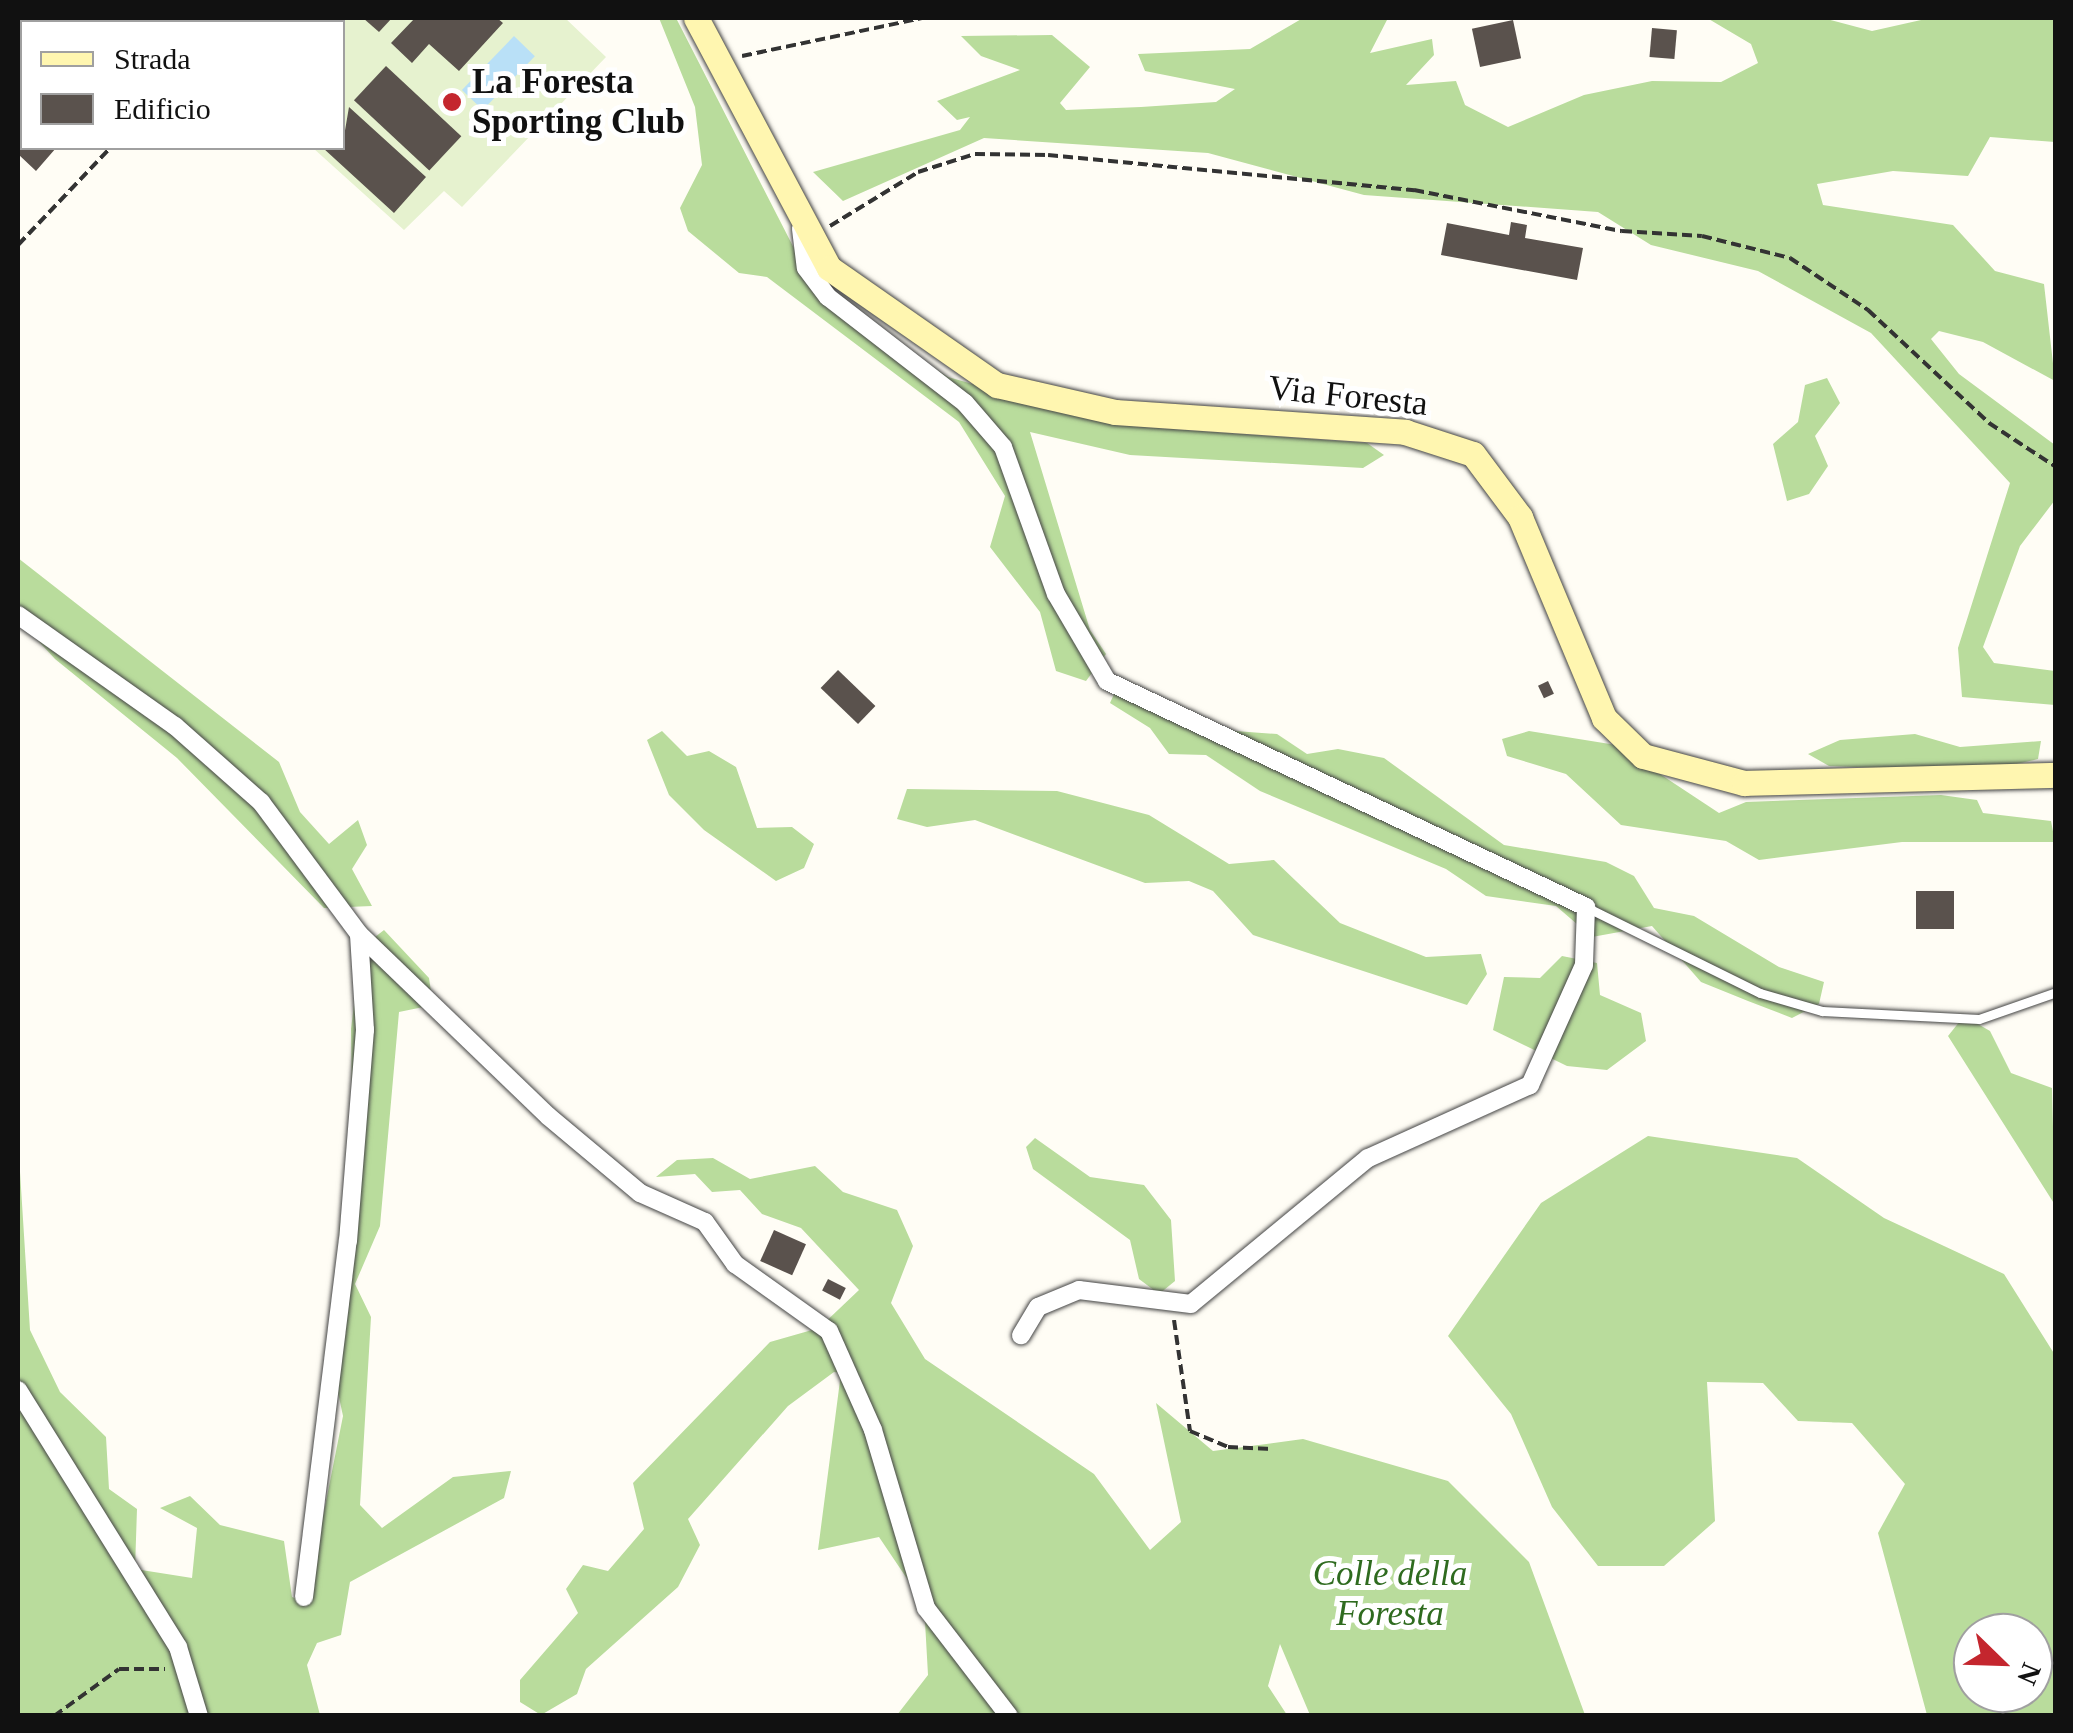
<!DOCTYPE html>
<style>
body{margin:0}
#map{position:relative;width:2073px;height:1733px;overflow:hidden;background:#fffdf5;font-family:"Times New Roman",serif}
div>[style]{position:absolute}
.forest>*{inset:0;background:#b9dc9c}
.pitch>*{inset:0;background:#e6f2cf}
.water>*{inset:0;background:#b9e0f7;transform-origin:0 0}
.building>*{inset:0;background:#5a524d;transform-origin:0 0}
.path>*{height:4px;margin-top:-2px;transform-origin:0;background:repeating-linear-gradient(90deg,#333 0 10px,transparent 0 15px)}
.roads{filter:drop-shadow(0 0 2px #444) drop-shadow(0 0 2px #444)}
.lane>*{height:9px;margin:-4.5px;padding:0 4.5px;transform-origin:4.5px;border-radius:4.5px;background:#fff}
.street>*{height:18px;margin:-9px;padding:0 9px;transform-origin:9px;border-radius:9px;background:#fff}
.secondary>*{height:25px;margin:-12.5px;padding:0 12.5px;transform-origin:12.5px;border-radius:12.5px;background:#fff6b0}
.dots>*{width:28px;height:28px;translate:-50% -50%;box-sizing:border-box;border:5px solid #fff;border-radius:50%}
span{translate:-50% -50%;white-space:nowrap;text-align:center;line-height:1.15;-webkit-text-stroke:10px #fff;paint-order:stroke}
.poi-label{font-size:35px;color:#111;font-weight:700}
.left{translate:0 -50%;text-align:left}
.street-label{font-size:35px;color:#111}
.park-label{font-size:35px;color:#2f6b1f;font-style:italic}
.frame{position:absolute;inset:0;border:20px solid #111;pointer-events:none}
.legend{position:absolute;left:20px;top:20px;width:325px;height:130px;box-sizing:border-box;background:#fff;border:2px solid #a0a0a0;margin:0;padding:12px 18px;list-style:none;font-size:30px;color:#111}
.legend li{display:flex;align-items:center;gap:20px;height:50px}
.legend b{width:50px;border:2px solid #a0a0a0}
.north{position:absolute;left:1953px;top:1613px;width:100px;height:100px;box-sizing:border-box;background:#fff;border:2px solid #a0a0a0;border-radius:50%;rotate:113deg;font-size:28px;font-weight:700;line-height:40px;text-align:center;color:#111}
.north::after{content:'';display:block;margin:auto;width:35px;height:45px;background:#c4262e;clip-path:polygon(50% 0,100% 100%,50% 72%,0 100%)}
</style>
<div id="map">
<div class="forest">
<i style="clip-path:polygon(659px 18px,676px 18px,799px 258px,873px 328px,948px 377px,1117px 425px,1367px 443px,1384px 455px,1363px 468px,1130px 455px,1030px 432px,1090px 630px,1106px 654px,1086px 681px,1056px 671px,1040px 612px,990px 547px,1005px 496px,959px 422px,767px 277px,739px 273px,688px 231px,680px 208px,702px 165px,695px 107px)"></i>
<i style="clip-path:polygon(1303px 18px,1388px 18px,1370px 53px,1432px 39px,1434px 55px,1406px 85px,1456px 81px,1465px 105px,1508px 127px,1584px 95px,1652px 81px,1721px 82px,1758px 63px,1751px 44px,1707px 18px,1823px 18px,1872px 31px,1930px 18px,2055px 18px,2055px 142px,1990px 137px,1968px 176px,1893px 171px,1817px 184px,1823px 205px,1953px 225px,1995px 271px,2044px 284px,2055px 381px,1983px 342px,1939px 331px,1931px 339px,1959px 374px,2055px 445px,2055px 500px,2020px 546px,1983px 647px,1994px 663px,2055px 671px,2055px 705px,1962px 697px,1958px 648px,2010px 483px,1871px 333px,1758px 271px,1651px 245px,1598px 212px,1364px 195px,1208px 153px,984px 138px,843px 201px,813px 172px,960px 130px,970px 117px,957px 120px,937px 101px,1020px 70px,981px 56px,961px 36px,1052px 35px,1090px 67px,1060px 103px,1066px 110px,1141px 107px,1216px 102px,1235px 89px,1145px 71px,1138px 54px,1250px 49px)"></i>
<i style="clip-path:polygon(1827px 378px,1840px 403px,1815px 436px,1828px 466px,1809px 494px,1787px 501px,1773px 444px,1798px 422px,1805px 385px)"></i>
<i style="clip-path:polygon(18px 558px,279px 762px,300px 812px,329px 844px,358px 820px,367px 845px,352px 869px,372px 906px,324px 908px,177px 758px,55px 659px,18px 619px)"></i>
<i style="clip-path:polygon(1119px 683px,1235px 731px,1277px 734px,1307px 754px,1338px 749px,1384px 758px,1504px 845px,1606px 862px,1634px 876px,1654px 908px,1694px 916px,1779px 967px,1824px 982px,1819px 1004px,1792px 1018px,1748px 1001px,1701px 982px,1652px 926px,1592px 937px,1556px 906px,1486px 896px,1446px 869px,1260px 791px,1206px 755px,1169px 754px,1150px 728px,1110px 703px)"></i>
<i style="clip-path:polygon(662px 731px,687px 756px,709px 751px,736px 767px,757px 828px,792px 827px,814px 844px,804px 868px,776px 881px,704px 830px,669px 795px,647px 740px)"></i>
<i style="clip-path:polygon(1529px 731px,1616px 745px,1719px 813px,1746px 802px,1941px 795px,1977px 800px,1983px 813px,2051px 821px,2055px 842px,1902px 842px,1759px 860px,1726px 841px,1621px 825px,1566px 774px,1507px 756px,1502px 739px)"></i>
<i style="clip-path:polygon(1915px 734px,1960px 747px,2041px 741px,2038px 759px,1982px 772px,1829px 766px,1808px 754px,1840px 740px)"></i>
<i style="clip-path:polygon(907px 789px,1057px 791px,1149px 815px,1229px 864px,1274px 860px,1340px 923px,1426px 957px,1481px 954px,1487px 974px,1467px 1005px,1253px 935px,1213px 891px,1189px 881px,1145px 883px,975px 820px,927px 827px,897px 819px)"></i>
<i style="clip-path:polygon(384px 930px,429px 978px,433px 1005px,399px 1012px,380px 1226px,355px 1284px,371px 1317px,360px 1505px,382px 1528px,453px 1477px,511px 1471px,504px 1498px,350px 1582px,341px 1635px,317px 1643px,307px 1665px,320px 1715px,18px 1715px,18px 1140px,30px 1330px,60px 1392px,106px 1437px,109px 1489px,137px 1509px,135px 1569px,192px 1578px,197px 1528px,160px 1508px,190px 1496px,220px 1525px,284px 1541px,292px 1597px,306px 1602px,343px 1416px,332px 1364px,340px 1222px,353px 1183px,351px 1029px,361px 948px)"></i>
<i style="clip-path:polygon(1562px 956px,1597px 963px,1600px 995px,1641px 1013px,1646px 1041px,1607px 1070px,1567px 1066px,1493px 1030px,1504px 977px,1540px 978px)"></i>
<i style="clip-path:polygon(1964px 1016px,1990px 1031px,2011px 1073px,2052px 1088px,2055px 1205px,1948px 1036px)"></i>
<i style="clip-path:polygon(evenodd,1648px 1136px,1797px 1158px,1884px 1218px,2004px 1274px,2055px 1355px,2055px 1715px,1927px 1715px,1878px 1533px,1905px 1484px,1852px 1423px,1798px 1421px,1763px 1383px,1707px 1382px,1715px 1521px,1664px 1566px,1598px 1566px,1552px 1507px,1511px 1414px,1448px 1336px,1541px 1203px,1648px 1136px,1973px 1633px,2033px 1633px,2033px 1693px,1973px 1693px,1973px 1633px)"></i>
<i style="clip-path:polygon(1035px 1138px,1090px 1177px,1144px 1185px,1171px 1220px,1175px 1281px,1159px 1294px,1139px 1279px,1130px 1240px,1033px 1169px,1026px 1147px)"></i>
<i style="clip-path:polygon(713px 1158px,750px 1179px,815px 1166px,843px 1192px,897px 1210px,913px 1246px,891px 1303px,925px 1359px,1094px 1474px,1150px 1550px,1181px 1522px,1156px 1403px,1213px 1451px,1303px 1439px,1448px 1481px,1529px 1562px,1585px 1715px,1310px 1715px,1280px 1644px,1268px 1686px,1287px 1715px,897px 1715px,928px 1675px,924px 1604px,879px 1537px,818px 1550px,841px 1373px,834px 1372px,788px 1406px,688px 1519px,700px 1545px,678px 1587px,586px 1669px,577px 1694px,541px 1715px,520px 1702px,520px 1680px,578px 1613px,566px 1589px,583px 1565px,608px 1571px,644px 1529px,633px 1483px,770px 1342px,819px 1328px,859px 1290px,801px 1228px,762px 1214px,740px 1190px,712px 1192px,695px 1174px,656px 1177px,677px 1160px)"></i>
</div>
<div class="pitch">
<i style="clip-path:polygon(244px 18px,565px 18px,606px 57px,462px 207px,444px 191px,404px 230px,313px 148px,342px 148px,342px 22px)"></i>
</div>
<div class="water">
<i style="left:514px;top:36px;width:29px;height:75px;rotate:44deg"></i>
</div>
<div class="building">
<i style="clip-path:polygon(363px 18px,392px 18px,379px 32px)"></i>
<i style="clip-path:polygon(415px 18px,497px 18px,503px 23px,459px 71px,429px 44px,412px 63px,391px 43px)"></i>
<i style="left:1513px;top:20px;width:39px;height:42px;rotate:78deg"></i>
<i style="left:1652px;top:28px;width:25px;height:29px;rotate:5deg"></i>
<i style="left:386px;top:66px;width:103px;height:47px;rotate:43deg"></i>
<i style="clip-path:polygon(349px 107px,426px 177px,394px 213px,323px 148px,342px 148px)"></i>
<i style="clip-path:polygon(22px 139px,22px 148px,56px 148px,36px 171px,18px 154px)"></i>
<i style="clip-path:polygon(1511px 222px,1527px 225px,1525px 238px,1583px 248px,1577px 280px,1441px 255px,1447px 223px,1509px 235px)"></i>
<i style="left:838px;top:670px;width:52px;height:25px;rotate:44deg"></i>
<i style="left:1548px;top:681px;width:14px;height:11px;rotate:65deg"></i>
<i style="left:1916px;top:891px;width:38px;height:38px"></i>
<i style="left:774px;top:1230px;width:35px;height:34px;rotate:24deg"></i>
<i style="left:828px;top:1279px;width:20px;height:13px;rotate:27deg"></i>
</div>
<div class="path">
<i style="left:227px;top:22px;width:6px;rotate:-39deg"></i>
<i style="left:742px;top:56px;width:185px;rotate:-11.9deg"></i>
<i style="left:830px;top:226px;width:103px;rotate:-31.5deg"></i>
<i style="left:918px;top:172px;width:60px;rotate:-17.5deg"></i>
<i style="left:975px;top:154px;width:73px;rotate:0.8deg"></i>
<i style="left:1048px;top:155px;width:368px;rotate:5.5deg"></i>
<i style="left:1414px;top:190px;width:212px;rotate:11.2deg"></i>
<i style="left:1622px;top:231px;width:80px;rotate:3.6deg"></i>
<i style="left:1702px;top:236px;width:91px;rotate:14deg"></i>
<i style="left:1790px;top:258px;width:94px;rotate:33.7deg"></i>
<i style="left:1868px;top:310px;width:166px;rotate:43deg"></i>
<i style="left:1989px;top:423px;width:80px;rotate:33.3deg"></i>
<i style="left:18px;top:245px;width:134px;rotate:-46.5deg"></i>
<i style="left:1174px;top:1320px;width:112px;rotate:81.8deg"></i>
<i style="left:1190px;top:1431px;width:41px;rotate:22.8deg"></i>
<i style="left:1228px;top:1447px;width:44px;rotate:2.6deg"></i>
<i style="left:54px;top:1716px;width:80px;rotate:-35.9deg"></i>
<i style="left:119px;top:1669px;width:46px"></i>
</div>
<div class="roads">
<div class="lane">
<i style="left:1586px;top:907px;width:194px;rotate:26.3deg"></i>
<i style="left:1760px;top:993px;width:65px;rotate:16.2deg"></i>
<i style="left:1822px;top:1011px;width:157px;rotate:2.9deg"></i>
<i style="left:1979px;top:1019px;width:82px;rotate:-19.3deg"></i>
</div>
<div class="street">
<i style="left:801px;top:229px;width:39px;rotate:83deg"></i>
<i style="left:806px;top:268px;width:36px;rotate:53deg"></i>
<i style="left:828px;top:297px;width:173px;rotate:37.7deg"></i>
<i style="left:965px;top:403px;width:58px;rotate:49.2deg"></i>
<i style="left:1003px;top:447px;width:156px;rotate:70.2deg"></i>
<i style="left:1056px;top:594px;width:101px;rotate:59.6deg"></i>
<i style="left:1107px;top:681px;width:530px;rotate:25.26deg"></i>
<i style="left:1586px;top:907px;width:58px;rotate:92deg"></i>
<i style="left:1584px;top:965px;width:132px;rotate:114.2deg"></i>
<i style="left:1530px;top:1085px;width:178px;rotate:155.7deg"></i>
<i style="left:1368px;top:1158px;width:229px;rotate:140.5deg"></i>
<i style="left:1191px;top:1304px;width:113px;rotate:-172.9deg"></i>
<i style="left:1079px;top:1290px;width:44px;rotate:157.5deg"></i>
<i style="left:1038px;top:1307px;width:33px;rotate:121deg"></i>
<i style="left:18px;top:615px;width:192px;rotate:35.3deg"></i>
<i style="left:175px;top:726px;width:115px;rotate:41.5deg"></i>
<i style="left:261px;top:802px;width:164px;rotate:53.4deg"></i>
<i style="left:359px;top:934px;width:262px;rotate:43.9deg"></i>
<i style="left:548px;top:1116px;width:120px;rotate:39.9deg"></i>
<i style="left:640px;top:1193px;width:71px;rotate:24deg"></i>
<i style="left:705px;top:1222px;width:52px;rotate:54.5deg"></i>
<i style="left:735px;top:1264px;width:115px;rotate:35.5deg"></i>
<i style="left:829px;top:1331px;width:108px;rotate:66deg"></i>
<i style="left:873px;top:1430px;width:186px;rotate:73.4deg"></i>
<i style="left:926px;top:1608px;width:136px;rotate:52.5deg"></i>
<i style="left:18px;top:1390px;width:303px;rotate:58.1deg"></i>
<i style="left:178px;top:1647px;width:72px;rotate:73.1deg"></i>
<i style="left:304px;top:1597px;width:359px;rotate:-83deg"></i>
<i style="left:348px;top:1241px;width:212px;rotate:-85.4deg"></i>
<i style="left:365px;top:1030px;width:96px;rotate:-93.6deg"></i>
</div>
<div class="secondary">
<i style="left:696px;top:18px;width:283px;rotate:62deg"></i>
<i style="left:829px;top:268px;width:205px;rotate:34.9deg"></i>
<i style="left:997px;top:385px;width:121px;rotate:12.9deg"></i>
<i style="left:1115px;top:412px;width:291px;rotate:3.9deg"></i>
<i style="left:1405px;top:432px;width:71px;rotate:17.9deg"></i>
<i style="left:1473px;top:454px;width:79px;rotate:53.3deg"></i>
<i style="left:1520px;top:517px;width:218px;rotate:67.3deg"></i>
<i style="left:1604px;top:718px;width:54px;rotate:44.3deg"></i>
<i style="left:1643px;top:756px;width:105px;rotate:15deg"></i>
<i style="left:1744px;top:783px;width:312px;rotate:-1.5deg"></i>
</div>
</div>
<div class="dots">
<i style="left:452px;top:102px;background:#c4262e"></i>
</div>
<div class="poi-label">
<span class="left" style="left:472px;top:102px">La Foresta<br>Sporting Club</span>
</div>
<div class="street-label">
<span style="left:1348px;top:396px;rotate:6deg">Via Foresta</span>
</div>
<div class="park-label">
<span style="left:1390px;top:1594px">Colle della<br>Foresta</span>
</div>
<div class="frame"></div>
<ul class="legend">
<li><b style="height:12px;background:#fff6b0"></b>Strada</li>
<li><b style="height:28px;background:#5a524d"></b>Edificio</li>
</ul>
<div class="north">N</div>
</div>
